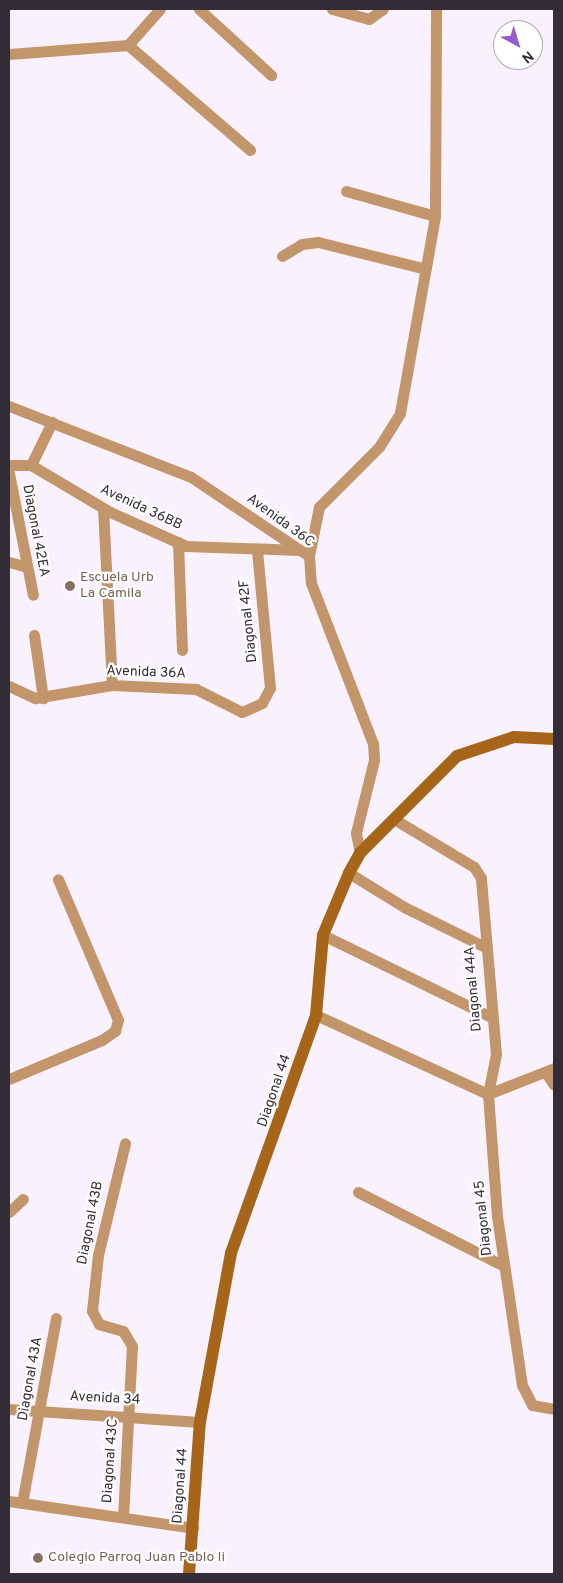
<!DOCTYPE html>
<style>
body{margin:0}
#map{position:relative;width:563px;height:1583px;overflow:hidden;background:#f9f2fe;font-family:Overpass,sans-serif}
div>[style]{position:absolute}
.street>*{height:11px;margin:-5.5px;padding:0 5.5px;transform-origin:5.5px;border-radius:5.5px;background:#c3956b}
.secondary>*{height:12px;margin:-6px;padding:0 6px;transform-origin:6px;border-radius:6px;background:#a66518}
.dots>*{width:14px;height:14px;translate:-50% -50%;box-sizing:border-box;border:2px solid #fff;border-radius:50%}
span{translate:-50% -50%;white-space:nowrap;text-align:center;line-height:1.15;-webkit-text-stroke:4.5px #fff;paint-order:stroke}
.street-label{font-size:14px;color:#332d38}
.education-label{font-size:14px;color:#785e54}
.left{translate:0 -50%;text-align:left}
.frame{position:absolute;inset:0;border:10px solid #332d38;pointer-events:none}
.north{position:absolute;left:493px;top:20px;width:50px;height:50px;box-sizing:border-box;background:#fff;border:1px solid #adabaf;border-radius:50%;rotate:141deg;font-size:14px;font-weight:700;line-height:20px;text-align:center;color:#332d38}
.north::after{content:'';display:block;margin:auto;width:18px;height:22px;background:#945ad1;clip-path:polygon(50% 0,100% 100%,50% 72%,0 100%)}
</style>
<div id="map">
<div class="street">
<i style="left:199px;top:9px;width:98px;rotate:42.5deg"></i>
<i style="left:332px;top:9px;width:38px;rotate:15deg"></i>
<i style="left:369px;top:19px;width:17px;rotate:-36deg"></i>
<i style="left:128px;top:45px;width:161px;rotate:40.7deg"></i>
<i style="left:9px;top:54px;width:119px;rotate:-4.3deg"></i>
<i style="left:128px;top:45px;width:48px;rotate:-48.4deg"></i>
<i style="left:346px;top:191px;width:92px;rotate:15.7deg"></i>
<i style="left:282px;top:256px;width:23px;rotate:-31deg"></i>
<i style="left:302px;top:244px;width:16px;rotate:-7deg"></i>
<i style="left:318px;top:242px;width:111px;rotate:14deg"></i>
<i style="left:9px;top:406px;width:195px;rotate:21.3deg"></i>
<i style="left:191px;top:477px;width:142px;rotate:33.8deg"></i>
<i style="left:309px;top:556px;width:27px;rotate:86deg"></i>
<i style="left:311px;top:583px;width:173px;rotate:68.9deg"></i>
<i style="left:373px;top:744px;width:16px;rotate:86deg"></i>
<i style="left:374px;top:760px;width:75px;rotate:103.9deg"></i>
<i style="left:356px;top:833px;width:20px;rotate:79deg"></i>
<i style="left:9px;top:465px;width:22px"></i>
<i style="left:31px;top:465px;width:92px;rotate:30.7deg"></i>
<i style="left:110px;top:512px;width:83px;rotate:24.1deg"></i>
<i style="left:186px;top:546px;width:113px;rotate:2deg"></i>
<i style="left:31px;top:465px;width:48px;rotate:-64deg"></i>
<i style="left:9px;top:473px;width:124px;rotate:78.9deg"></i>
<i style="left:103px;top:508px;width:177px;rotate:87.1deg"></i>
<i style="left:178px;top:542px;width:108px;rotate:87.9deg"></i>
<i style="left:309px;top:556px;width:50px;rotate:-78.5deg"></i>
<i style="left:319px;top:507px;width:85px;rotate:-45deg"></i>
<i style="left:379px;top:447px;width:40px;rotate:-58deg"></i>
<i style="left:400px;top:413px;width:200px;rotate:-79.9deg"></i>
<i style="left:435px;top:216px;width:207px;rotate:-89.7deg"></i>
<i style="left:9px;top:562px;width:16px;rotate:15deg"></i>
<i style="left:34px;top:635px;width:64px;rotate:81.9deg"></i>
<i style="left:9px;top:686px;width:29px;rotate:25deg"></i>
<i style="left:35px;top:698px;width:78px;rotate:-9.6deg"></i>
<i style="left:112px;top:685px;width:84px;rotate:2.7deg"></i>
<i style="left:196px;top:689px;width:51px;rotate:26.6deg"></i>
<i style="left:242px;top:712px;width:22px;rotate:-24deg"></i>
<i style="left:262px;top:703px;width:17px;rotate:-62deg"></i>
<i style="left:270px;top:688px;width:139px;rotate:-95.4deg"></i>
<i style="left:349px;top:873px;width:65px;rotate:31.7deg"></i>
<i style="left:404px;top:907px;width:90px;rotate:26.3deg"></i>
<i style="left:323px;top:935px;width:187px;rotate:26deg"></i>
<i style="left:316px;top:1015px;width:189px;rotate:24.7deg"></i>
<i style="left:488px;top:1094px;width:41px;rotate:-78.7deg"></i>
<i style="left:496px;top:1054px;width:177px;rotate:-94.9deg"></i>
<i style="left:481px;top:878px;width:13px;rotate:-122deg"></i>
<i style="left:474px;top:867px;width:90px;rotate:-149.1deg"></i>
<i style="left:554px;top:1068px;width:71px;rotate:158.5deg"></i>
<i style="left:488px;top:1094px;width:122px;rotate:85.8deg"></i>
<i style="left:497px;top:1216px;width:171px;rotate:81.6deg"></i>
<i style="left:522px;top:1385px;width:22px;rotate:63deg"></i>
<i style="left:532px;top:1405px;width:22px;rotate:10deg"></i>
<i style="left:546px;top:1073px;width:14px;rotate:56deg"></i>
<i style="left:9px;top:1079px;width:101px;rotate:-22.8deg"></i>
<i style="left:102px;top:1040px;width:16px;rotate:-35deg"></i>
<i style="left:115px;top:1031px;width:11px;rotate:-75deg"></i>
<i style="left:118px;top:1020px;width:153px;rotate:-113.1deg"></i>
<i style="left:358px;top:1192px;width:164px;rotate:26.9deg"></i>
<i style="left:9px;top:1212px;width:19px;rotate:-43deg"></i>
<i style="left:9px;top:1409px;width:191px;rotate:3.9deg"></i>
<i style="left:9px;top:1501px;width:186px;rotate:8.3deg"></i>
<i style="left:22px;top:1503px;width:188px;rotate:-79.6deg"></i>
<i style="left:123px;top:1517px;width:171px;rotate:-87deg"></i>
<i style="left:132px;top:1346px;width:17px;rotate:-121deg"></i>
<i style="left:123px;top:1331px;width:25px;rotate:-164deg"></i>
<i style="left:99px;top:1324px;width:15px;rotate:-118deg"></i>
<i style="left:92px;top:1311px;width:56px;rotate:-83.9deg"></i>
<i style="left:98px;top:1255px;width:115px;rotate:-76.4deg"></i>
</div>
<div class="secondary">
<i style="left:189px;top:1574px;width:152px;rotate:-85.9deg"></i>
<i style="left:200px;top:1422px;width:172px;rotate:-79.6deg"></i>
<i style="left:231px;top:1253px;width:253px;rotate:-70.3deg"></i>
<i style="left:316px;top:1015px;width:80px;rotate:-85deg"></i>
<i style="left:323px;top:935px;width:67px;rotate:-67.2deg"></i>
<i style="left:349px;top:873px;width:23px;rotate:-61deg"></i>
<i style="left:360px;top:853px;width:137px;rotate:-45deg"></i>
<i style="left:457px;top:756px;width:60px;rotate:-18.4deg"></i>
<i style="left:514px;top:737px;width:40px;rotate:2.9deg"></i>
</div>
<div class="dots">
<i style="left:70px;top:586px;background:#8d6e63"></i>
<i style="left:38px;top:1558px;background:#8d6e63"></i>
</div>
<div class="street-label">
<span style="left:141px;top:508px;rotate:25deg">Avenida 36BB</span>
<span style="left:280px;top:521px;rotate:36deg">Avenida 36C</span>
<span style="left:35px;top:531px;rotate:79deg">Diagonal 42EA</span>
<span style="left:249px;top:621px;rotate:-96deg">Diagonal 42F</span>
<span style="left:146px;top:673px;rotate:2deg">Avenida 36A</span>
<span style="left:474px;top:989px;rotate:-95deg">Diagonal 44A</span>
<span style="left:275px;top:1091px;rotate:-71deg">Diagonal 44</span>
<span style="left:484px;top:1218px;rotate:-96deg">Diagonal 45</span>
<span style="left:91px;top:1223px;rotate:-79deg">Diagonal 43B</span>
<span style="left:31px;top:1379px;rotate:-80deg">Diagonal 43A</span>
<span style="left:105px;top:1399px;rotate:3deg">Avenida 34</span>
<span style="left:111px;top:1461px;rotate:-86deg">Diagonal 43C</span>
<span style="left:181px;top:1486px;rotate:-86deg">Diagonal 44</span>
</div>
<div class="education-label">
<span class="left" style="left:80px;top:586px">Escuela Urb<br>La Camila</span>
<span class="left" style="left:48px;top:1558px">Colegio Parroq Juan Pablo Ii</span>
</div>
<div class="frame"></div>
<div class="north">N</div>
</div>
